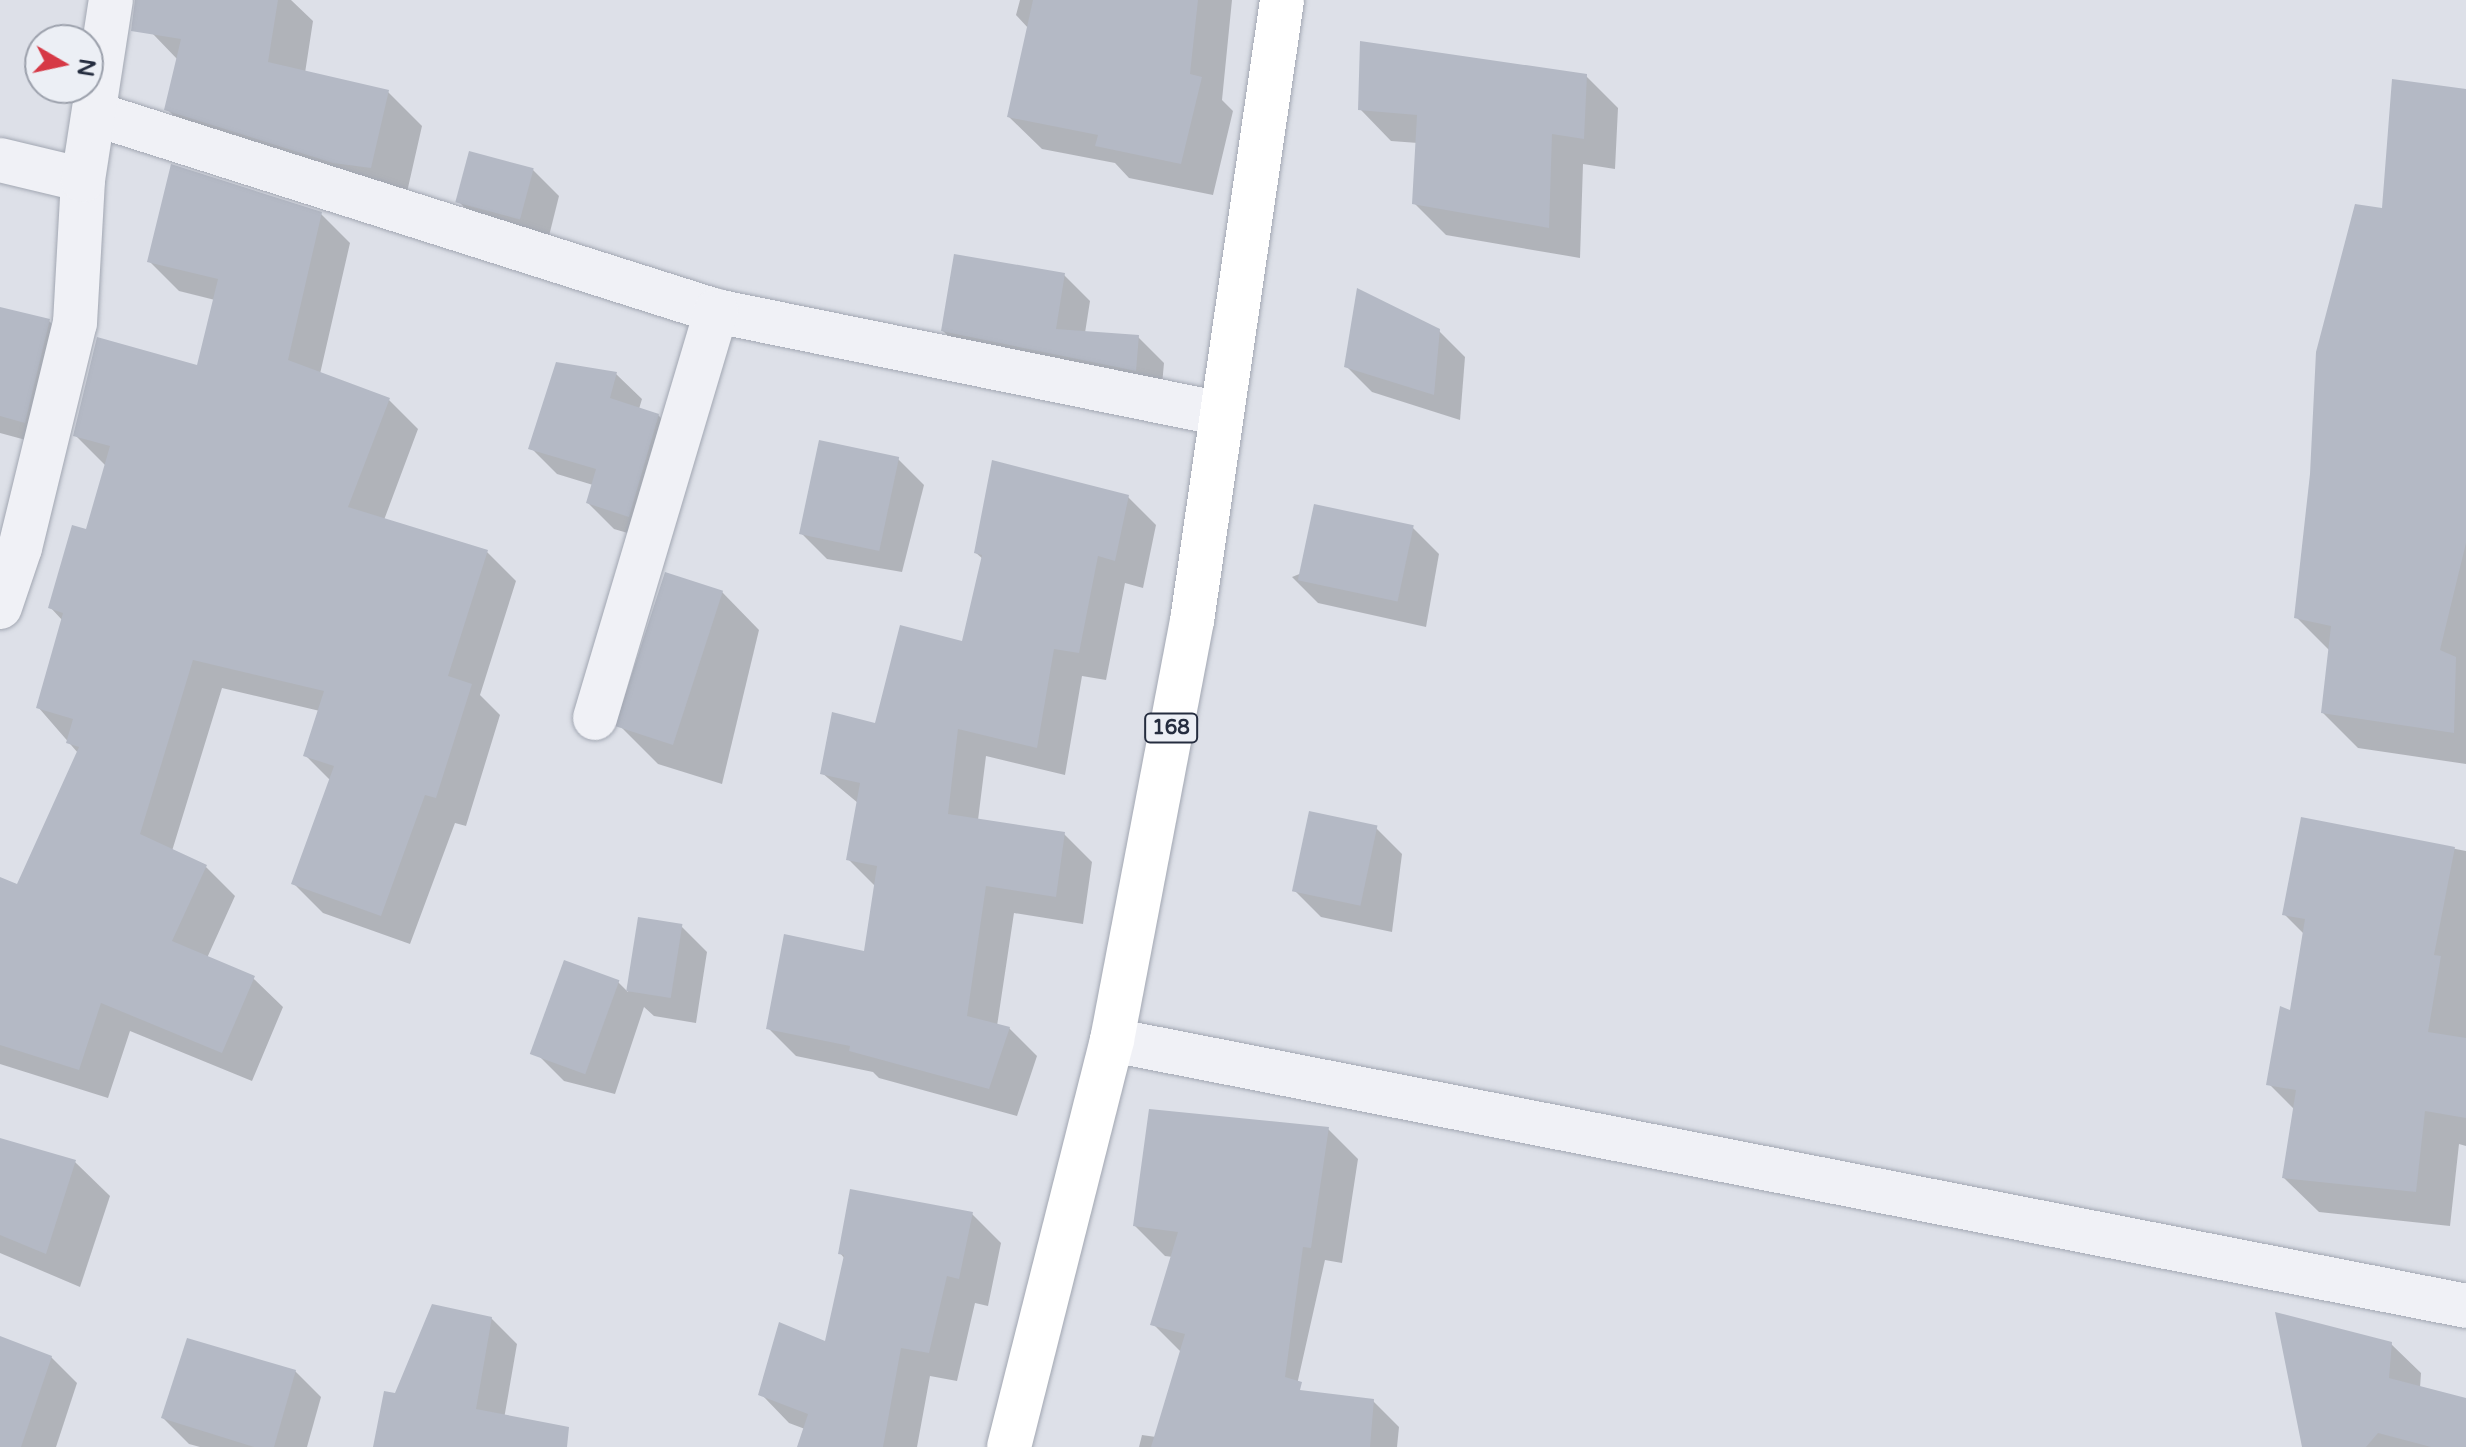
<!DOCTYPE html>
<style>
body{margin:0}
#map{position:relative;width:2466px;height:1447px;overflow:hidden;background:#dde0e8;font-family:"Varela Round",sans-serif}
div>[style]{position:absolute}
.shadow>*{inset:0;background:#0003}
.building>*{inset:0;background:#b4b9c5;transform-origin:0 0}
.roads{filter:drop-shadow(0 0 2px #a2a7b2) drop-shadow(0 0 2px #a2a7b2)}
.street>*{height:44px;margin:-22px;padding:0 22px;transform-origin:22px;border-radius:22px;background:#f0f1f6}
.primary>*{height:44px;margin:-22px;padding:0 22px;transform-origin:22px;border-radius:22px;background:#fff}
span{translate:-50% -50%;white-space:nowrap;text-align:center;line-height:1.15;-webkit-text-stroke:6px #eceff5;paint-order:stroke}
.shield-label span{padding:2px 6px;background:#eceff5;border:2px solid;border-radius:6px;-webkit-text-stroke-width:0}
.shield-label{font-size:20px;color:#252d3f;font-weight:700}
.north{position:absolute;left:24px;top:24px;width:80px;height:80px;box-sizing:border-box;background:#eceff5;border:2px solid #9ca1ac;border-radius:50%;rotate:99deg;font-size:22px;font-weight:700;line-height:32px;text-align:center;color:#252d3f}
.north::after{content:'';display:block;margin:auto;width:28px;height:36px;background:#d63946;clip-path:polygon(50% 0,100% 100%,50% 72%,0 100%)}
</style>
<div id="map">
<div class="shadow">
<i style="clip-path:polygon(157px 0,291px 0,313px 21px,305px 73px,388px 92px,422px 126px,405px 201px,200px 143px,167px 109px,178px 60px,152px 33px)"></i>
<i style="clip-path:polygon(1020px 0,1232px 0,1222px 100px,1233px 111px,1213px 195px,1129px 178px,1115px 163px,1042px 149px,1009px 117px,1029px 29px,1016px 15px)"></i>
<i style="clip-path:polygon(1586px 76px,1618px 108px,1615px 169px,1583px 164px,1580px 258px,1446px 235px,1414px 203px,1418px 143px,1391px 141px,1360px 109px)"></i>
<i style="clip-path:polygon(2466px 91px,2466px 764px,2358px 748px,2323px 713px,2330px 651px,2296px 617px,2384px 211px)"></i>
<i style="clip-path:polygon(533px 170px,559px 196px,547px 244px,484px 227px,458px 201px)"></i>
<i style="clip-path:polygon(321px 214px,350px 243px,320px 374px,389px 400px,418px 429px,384px 520px,487px 552px,516px 581px,480px 695px,500px 715px,466px 826px,455px 823px,410px 944px,323px 913px,293px 883px,331px 781px,306px 756px,320px 711px,222px 688px,172px 851px,206px 867px,235px 896px,207px 958px,253px 978px,283px 1007px,252px 1081px,130px 1031px,108px 1098px,0 1064px,0 879px,18px 887px,78px 753px,38px 707px,63px 621px,50px 607px,87px 532px,106px 466px,75px 435px,198px 367px,215px 300px,179px 291px,150px 262px)"></i>
<i style="clip-path:polygon(1064px 275px,1090px 301px,1085px 333px,1138px 337px,1164px 363px,1161px 396px,969px 357px,943px 331px)"></i>
<i style="clip-path:polygon(0 309px,49px 321px,73px 345px,48px 446px,0 433px)"></i>
<i style="clip-path:polygon(1438px 330px,1465px 357px,1460px 420px,1372px 392px,1346px 366px)"></i>
<i style="clip-path:polygon(616px 374px,642px 399px,639px 409px,658px 415px,684px 441px,655px 541px,614px 529px,588px 503px,593px 485px,557px 474px,531px 448px)"></i>
<i style="clip-path:polygon(898px 459px,924px 485px,902px 572px,827px 559px,801px 533px)"></i>
<i style="clip-path:polygon(1128px 497px,1156px 525px,1143px 588px,1125px 583px,1106px 680px,1082px 676px,1065px 775px,986px 756px,978px 820px,1064px 834px,1092px 862px,1083px 924px,1014px 913px,997px 1026px,1009px 1028px,1037px 1056px,1017px 1116px,879px 1078px,873px 1072px,796px 1056px,768px 1028px,866px 953px,876px 887px,848px 859px,858px 803px,822px 773px,963px 643px,983px 559px,976px 553px)"></i>
<i style="clip-path:polygon(1413px 528px,1439px 554px,1426px 627px,1318px 603px,1292px 577px)"></i>
<i style="clip-path:polygon(722px 592px,759px 630px,722px 784px,658px 764px,620px 726px)"></i>
<i style="clip-path:polygon(2302px 819px,2466px 851px,2466px 1146px,2459px 1144px,2450px 1226px,2319px 1212px,2284px 1178px,2295px 1110px,2269px 1084px,2291px 1012px,2304px 934px,2284px 914px)"></i>
<i style="clip-path:polygon(1376px 828px,1402px 854px,1392px 932px,1321px 917px,1295px 891px)"></i>
<i style="clip-path:polygon(639px 919px,681px 926px,707px 952px,696px 1023px,654px 1016px,644px 1007px,615px 1094px,564px 1081px,538px 1055px,618px 982px,628px 992px)"></i>
<i style="clip-path:polygon(1328px 1129px,1358px 1159px,1342px 1263px,1325px 1260px,1283px 1447px,1139px 1447px,1142px 1435px,1156px 1437px,1181px 1352px,1153px 1324px,1173px 1257px,1165px 1256px,1135px 1226px)"></i>
<i style="clip-path:polygon(0 1140px,75px 1162px,110px 1196px,80px 1287px,0 1253px)"></i>
<i style="clip-path:polygon(972px 1214px,1001px 1243px,988px 1306px,975px 1303px,957px 1381px,930px 1376px,917px 1447px,800px 1447px,805px 1429px,789px 1423px,761px 1394px,827px 1343px,845px 1259px,840px 1253px)"></i>
<i style="clip-path:polygon(491px 1318px,517px 1344px,504px 1419px,526px 1447px,375px 1447px,396px 1395px)"></i>
<i style="clip-path:polygon(0 1338px,51px 1357px,77px 1383px,56px 1447px,18px 1447px,0 1441px)"></i>
<i style="clip-path:polygon(2391px 1344px,2421px 1373px,2420px 1388px,2466px 1400px,2466px 1447px,2305px 1447px)"></i>
<i style="clip-path:polygon(295px 1371px,321px 1397px,307px 1447px,200px 1447px,189px 1444px,163px 1418px)"></i>
<i style="clip-path:polygon(1373px 1401px,1399px 1427px,1397px 1447px,1323px 1447px)"></i>
</div>
<div class="building">
<i style="clip-path:polygon(135px 0,278px 0,268px 62px,389px 90px,371px 168px,333px 163px,164px 110px,181px 39px,131px 31px)"></i>
<i style="clip-path:polygon(1033px 0,1198px 0,1190px 74px,1202px 77px,1181px 164px,1095px 146px,1098px 135px,1007px 117px)"></i>
<i style="clip-path:polygon(1360px 41px,1587px 74px,1584px 139px,1552px 134px,1549px 228px,1412px 204px,1417px 115px,1358px 110px)"></i>
<i style="clip-path:polygon(2392px 79px,2466px 89px,2466px 543px,2440px 650px,2456px 657px,2454px 733px,2321px 713px,2331px 626px,2294px 618px,2310px 474px,2316px 352px,2355px 204px,2382px 208px)"></i>
<i style="left:469px;top:151px;width:67px;height:53px;rotate:15deg"></i>
<i style="clip-path:polygon(171px 164px,322px 212px,288px 360px,390px 398px,348px 507px,488px 550px,448px 676px,472px 684px,436px 798px,425px 795px,381px 916px,291px 884px,334px 766px,303px 756px,324px 691px,193px 660px,140px 834px,207px 865px,172px 941px,255px 976px,222px 1053px,101px 1003px,79px 1070px,0 1045px,0 877px,17px 884px,79px 747px,66px 743px,73px 719px,36px 708px,63px 613px,48px 608px,72px 525px,86px 529px,110px 446px,73px 436px,97px 337px,197px 365px,218px 279px,147px 262px)"></i>
<i style="clip-path:polygon(954px 254px,1065px 273px,1056px 329px,1139px 335px,1136px 371px,941px 331px)"></i>
<i style="clip-path:polygon(1357px 288px,1440px 329px,1434px 395px,1344px 367px)"></i>
<i style="clip-path:polygon(0 307px,50px 319px,25px 423px,0 416px)"></i>
<i style="clip-path:polygon(556px 362px,617px 372px,610px 398px,659px 414px,629px 517px,586px 503px,596px 469px,528px 449px)"></i>
<i style="left:819px;top:440px;width:82px;height:96px;rotate:12deg"></i>
<i style="clip-path:polygon(992px 460px,1129px 495px,1115px 561px,1098px 556px,1079px 653px,1054px 649px,1037px 748px,958px 729px,948px 814px,1065px 832px,1056px 897px,986px 886px,967px 1016px,1010px 1027px,989px 1089px,849px 1051px,850px 1046px,766px 1029px,784px 934px,864px 951px,877px 866px,846px 860px,860px 783px,820px 774px,832px 712px,875px 723px,900px 625px,962px 641px,982px 555px,974px 553px)"></i>
<i style="left:1314px;top:504px;width:102px;height:78px;rotate:12deg"></i>
<i style="left:665px;top:572px;width:61px;height:162px;rotate:18deg"></i>
<i style="left:1309px;top:811px;width:70px;height:82px;rotate:12deg"></i>
<i style="clip-path:polygon(2301px 817px,2455px 847px,2434px 955px,2441px 956px,2428px 1032px,2466px 1038px,2466px 1118px,2425px 1111px,2416px 1192px,2282px 1178px,2296px 1090px,2266px 1085px,2280px 1006px,2290px 1010px,2305px 919px,2282px 915px)"></i>
<i style="left:638px;top:917px;width:45px;height:75px;rotate:9deg"></i>
<i style="left:564px;top:960px;width:59px;height:100px;rotate:20deg"></i>
<i style="clip-path:polygon(1149px 1109px,1329px 1127px,1311px 1248px,1303px 1247px,1285px 1377px,1302px 1382px,1300px 1390px,1374px 1399px,1370px 1447px,1151px 1447px,1185px 1334px,1150px 1325px,1178px 1232px,1133px 1226px)"></i>
<i style="clip-path:polygon(0 1138px,76px 1160px,46px 1254px,0 1235px)"></i>
<i style="clip-path:polygon(850px 1189px,973px 1212px,959px 1279px,947px 1276px,929px 1353px,901px 1348px,883px 1447px,797px 1447px,808px 1414px,758px 1395px,779px 1322px,825px 1341px,844px 1255px,838px 1254px)"></i>
<i style="clip-path:polygon(432px 1304px,492px 1317px,476px 1409px,569px 1427px,567px 1447px,373px 1447px,384px 1391px,395px 1393px)"></i>
<i style="clip-path:polygon(2275px 1312px,2392px 1342px,2389px 1378px,2466px 1398px,2466px 1447px,2431px 1447px,2378px 1433px,2366px 1447px,2302px 1447px)"></i>
<i style="clip-path:polygon(0 1336px,52px 1356px,21px 1447px,0 1447px)"></i>
<i style="clip-path:polygon(187px 1338px,296px 1370px,274px 1447px,254px 1447px,161px 1418px)"></i>
</div>
<div class="roads">
<div class="street">
<i style="left:95px;top:114px;width:651px;rotate:17.6deg"></i>
<i style="left:716px;top:311px;width:516px;rotate:11.51deg"></i>
<i style="left:0;top:160px;width:85px;rotate:13.5deg"></i>
<i style="left:0;top:607px;width:62px;rotate:-71.3deg"></i>
<i style="left:20px;top:548px;width:232px;rotate:-76.3deg"></i>
<i style="left:75px;top:323px;width:143px;rotate:-86.8deg"></i>
<i style="left:83px;top:180px;width:182px;rotate:-81.2deg"></i>
<i style="left:595px;top:718px;width:425px;rotate:-73.4deg"></i>
<i style="left:1112px;top:1040px;width:1380px;rotate:11.11deg"></i>
</div>
<div class="primary">
<i style="left:1009px;top:1447px;width:420px;rotate:-75.8deg"></i>
<i style="left:1112px;top:1040px;width:427px;rotate:-79.2deg"></i>
<i style="left:1192px;top:621px;width:627px;rotate:-81.75deg"></i>
</div>
</div>
<div class="shield-label">
<span style="left:1171px;top:728px">168</span>
</div>
<div class="north">N</div>
</div>
